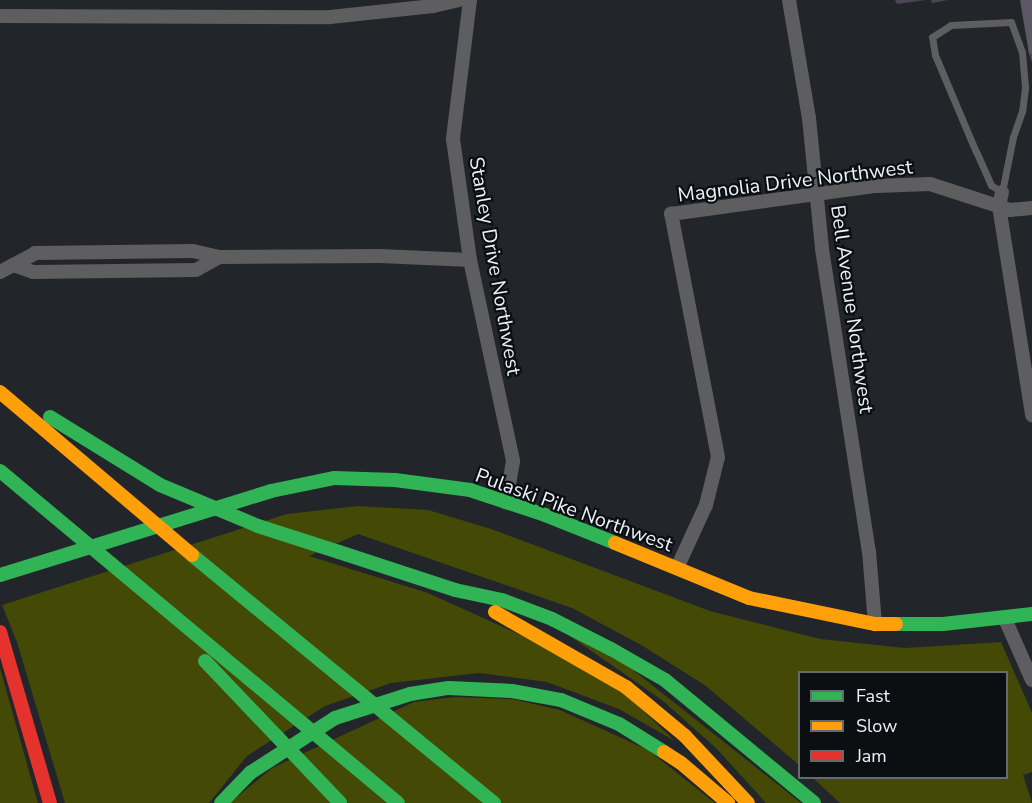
<!DOCTYPE html>
<style>
body{margin:0}
#map{position:relative;width:1032px;height:803px;overflow:hidden;background:#22262a;font-family:"Nunito Sans",sans-serif}
div>[style]{position:absolute}
.green>*{inset:0;background:#444906}
.lane>*{height:7px;margin:-3.5px;padding:0 3.5px;transform-origin:3.5px;border-radius:3.5px;background:#5e5d5f}
.street>*{height:14px;margin:-7px;padding:0 7px;transform-origin:7px;border-radius:7px;background:#5e5d5f}
.fast>*{height:14px;margin:-7px;padding:0 7px;transform-origin:7px;border-radius:7px;background:#30b455}
.slow>*{height:14px;margin:-7px;padding:0 7px;transform-origin:7px;border-radius:7px;background:#ff9f0a}
.jam>*{height:14px;margin:-7px;padding:0 7px;transform-origin:7px;border-radius:7px;background:#e5322d}
.fast-bridge>*{height:14px;margin:-7px;padding:0 7px;transform-origin:7px;border-radius:7px;background:#30b455}
.slow-bridge>*{height:14px;margin:-7px;padding:0 7px;transform-origin:7px;border-radius:7px;background:#ff9f0a}
.wall>*{inset:0;background:#4b4554}
.building>*{inset:0;background:#5c5866}
span{translate:-50% -50%;white-space:nowrap;text-align:center;line-height:1.15;-webkit-text-stroke:4.5px #0b0f12;paint-order:stroke}
.street-label{font-size:20px;color:#ecf2f7}
.legend{position:absolute;left:798px;top:671px;width:210px;height:108px;box-sizing:border-box;background:#0b0f12;border:2px solid #656a6e;margin:0;padding:8px 10px;list-style:none;font-size:18px;color:#ecf2f7}
.legend li{display:flex;align-items:center;gap:12px;height:30px}
.legend b{width:30px;border:2px solid #656a6e}
</style>
<div id="map">
<div class="green">
<i style="clip-path:polygon(358px 506px,428px 510px,491px 529px,710px 611px,820px 639px,905px 648px,1001px 642px,1032px 713px,1032px 772px,1023px 775px,1032px 803px,840px 803px,813px 778px,1006px 778px,1006px 672px,800px 672px,799px 765px,706px 686px,643px 646px,572px 608px,358px 534px,309px 556px,428px 593px,602px 672px,675px 741px,619px 709px,547px 682px,479px 673px,391px 683px,325px 706px,247px 756px,209px 803px,65px 803px,17px 642px,2px 605px,287px 514px)"></i>
<i style="clip-path:polygon(567px 634px,628px 666px,801px 803px,766px 803px,716px 748px,662px 700px)"></i>
<i style="clip-path:polygon(0 668px,38px 803px,0 803px)"></i>
<i style="clip-path:polygon(455px 697px,512px 699px,560px 710px,648px 750px,715px 803px,230px 803px,272px 768px,414px 702px)"></i>
</div>
<div class="lane">
<i style="left:1011px;top:22px;width:32px;rotate:70deg"></i>
<i style="left:1022px;top:52px;width:36px;rotate:85deg"></i>
<i style="left:1025px;top:88px;width:23px;rotate:97deg"></i>
<i style="left:1022px;top:111px;width:28px;rotate:109deg"></i>
<i style="left:1013px;top:137px;width:56px;rotate:101.3deg"></i>
<i style="left:1002px;top:192px;width:13px;rotate:-148deg"></i>
<i style="left:991px;top:185px;width:36px;rotate:-114deg"></i>
<i style="left:976px;top:152px;width:105px;rotate:-112.9deg"></i>
<i style="left:935px;top:55px;width:18px;rotate:-99deg"></i>
<i style="left:932px;top:37px;width:22px;rotate:-32deg"></i>
<i style="left:951px;top:25px;width:60px;rotate:-2.9deg"></i>
</div>
<div class="street">
<i style="left:470px;top:0;width:140px;rotate:97deg"></i>
<i style="left:453px;top:139px;width:122px;rotate:82deg"></i>
<i style="left:470px;top:260px;width:206px;rotate:77.9deg"></i>
<i style="left:513px;top:461px;width:42px;rotate:99.7deg"></i>
<i style="left:789px;top:0;width:120px;rotate:80.4deg"></i>
<i style="left:809px;top:118px;width:132px;rotate:84.3deg"></i>
<i style="left:822px;top:249px;width:306px;rotate:81.2deg"></i>
<i style="left:869px;top:551px;width:73px;rotate:85.3deg"></i>
<i style="left:0;top:16px;width:330px;rotate:0.2deg"></i>
<i style="left:330px;top:17px;width:104px;rotate:-6.1deg"></i>
<i style="left:433px;top:6px;width:26px;rotate:-13deg"></i>
<i style="left:1002px;top:192px;width:14px;rotate:102deg"></i>
<i style="left:999px;top:206px;width:212px;rotate:81deg"></i>
<i style="left:13px;top:265px;width:21px;rotate:19deg"></i>
<i style="left:33px;top:272px;width:163px;rotate:-0.7deg"></i>
<i style="left:196px;top:270px;width:26px;rotate:-29deg"></i>
<i style="left:219px;top:257px;width:161px;rotate:-0.4deg"></i>
<i style="left:380px;top:256px;width:90px;rotate:2.5deg"></i>
<i style="left:0;top:272px;width:40px;rotate:-28deg"></i>
<i style="left:35px;top:253px;width:158px;rotate:-0.7deg"></i>
<i style="left:193px;top:251px;width:27px;rotate:13deg"></i>
<i style="left:677px;top:568px;width:69px;rotate:-65.3deg"></i>
<i style="left:706px;top:505px;width:49px;rotate:-76deg"></i>
<i style="left:718px;top:457px;width:248px;rotate:-100.9deg"></i>
<i style="left:671px;top:214px;width:207px;rotate:-7.8deg"></i>
<i style="left:876px;top:186px;width:54px;rotate:-2.1deg"></i>
<i style="left:930px;top:184px;width:84px;rotate:18deg"></i>
<i style="left:1010px;top:210px;width:22px;rotate:-5deg"></i>
<i style="left:1005px;top:619px;width:67px;rotate:66.1deg"></i>
</div>
<div class="fast">
<i style="left:339px;top:552px;width:122px;rotate:18.1deg"></i>
<i style="left:455px;top:590px;width:48px;rotate:12deg"></i>
<i style="left:502px;top:600px;width:53px;rotate:20.8deg"></i>
<i style="left:552px;top:619px;width:66px;rotate:27deg"></i>
<i style="left:611px;top:649px;width:62px;rotate:29.9deg"></i>
<i style="left:665px;top:680px;width:193px;rotate:39.5deg"></i>
<i style="left:0;top:575px;width:284px;rotate:-17.2deg"></i>
<i style="left:271px;top:491px;width:64px;rotate:-11.7deg"></i>
<i style="left:334px;top:478px;width:61px;rotate:1.9deg"></i>
<i style="left:395px;top:480px;width:76px;rotate:7.6deg"></i>
<i style="left:470px;top:490px;width:79px;rotate:18.4deg"></i>
<i style="left:545px;top:515px;width:75px;rotate:21.8deg"></i>
<i style="left:896px;top:624px;width:47px"></i>
<i style="left:943px;top:624px;width:90px;rotate:-6.4deg"></i>
<i style="left:221px;top:803px;width:42px;rotate:-46deg"></i>
<i style="left:250px;top:773px;width:101px;rotate:-32.9deg"></i>
<i style="left:335px;top:718px;width:79px;rotate:-17.7deg"></i>
<i style="left:410px;top:694px;width:39px;rotate:-9deg"></i>
<i style="left:449px;top:688px;width:63px;rotate:2.7deg"></i>
<i style="left:512px;top:691px;width:50px;rotate:10.4deg"></i>
<i style="left:561px;top:700px;width:63px;rotate:22.5deg"></i>
<i style="left:619px;top:724px;width:53px;rotate:31.9deg"></i>
</div>
<div class="slow">
<i style="left:615px;top:543px;width:145px;rotate:22.3deg"></i>
<i style="left:749px;top:598px;width:129px;rotate:11.7deg"></i>
<i style="left:875px;top:624px;width:21px"></i>
<i style="left:495px;top:612px;width:151px;rotate:29.8deg"></i>
<i style="left:626px;top:687px;width:77px;rotate:39.7deg"></i>
<i style="left:685px;top:736px;width:92px;rotate:46.8deg"></i>
<i style="left:664px;top:752px;width:20px;rotate:33deg"></i>
<i style="left:681px;top:763px;width:62px;rotate:40.4deg"></i>
</div>
<div class="jam">
<i style="left:0;top:632px;width:178px;rotate:73.7deg"></i>
</div>
<div class="fast-bridge">
<i style="left:50px;top:417px;width:129px;rotate:31.7deg"></i>
<i style="left:160px;top:485px;width:106px;rotate:22.7deg"></i>
<i style="left:258px;top:526px;width:85px;rotate:17.8deg"></i>
<i style="left:0;top:471px;width:518px;rotate:39.83deg"></i>
<i style="left:192px;top:555px;width:391px;rotate:39.4deg"></i>
<i style="left:205px;top:661px;width:196px;rotate:46.4deg"></i>
</div>
<div class="slow-bridge">
<i style="left:0;top:392px;width:252px;rotate:40.3deg"></i>
</div>
<div class="wall">
<i style="clip-path:polygon(895px 0,926px 0,897px 4px)"></i>
<i style="clip-path:polygon(931px 0,948px 0,932px 3px)"></i>
<i style="clip-path:polygon(1032px 0,1032px 63px,1029px 54px)"></i>
</div>
<div class="building">
<i style="clip-path:polygon(1020px 0,1032px 0,1032px 53px,1029px 54px)"></i>
</div>
<div class="street-label">
<span style="left:795px;top:181px;rotate:-7deg">Magnolia Drive Northwest</span>
<span style="left:495px;top:266px;rotate:80deg">Stanley Drive Northwest</span>
<span style="left:852px;top:309px;rotate:82deg">Bell Avenue Northwest</span>
<span style="left:574px;top:510px;rotate:20deg">Pulaski Pike Northwest</span>
</div>
<ul class="legend">
<li><b style="height:8px;background:#30b455"></b>Fast</li>
<li><b style="height:8px;background:#ff9f0a"></b>Slow</li>
<li><b style="height:8px;background:#e5322d"></b>Jam</li>
</ul>
</div>
